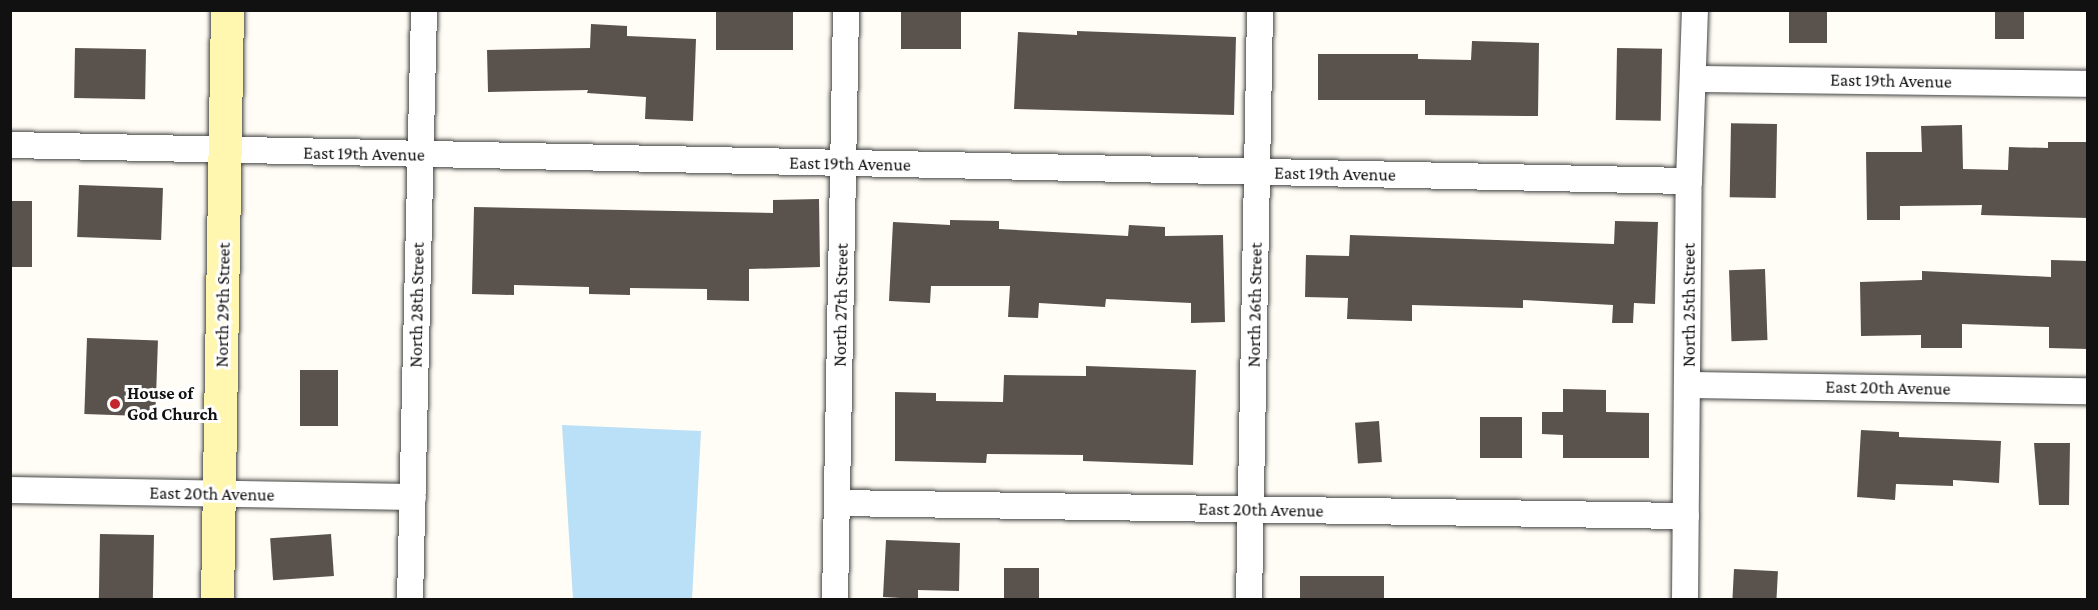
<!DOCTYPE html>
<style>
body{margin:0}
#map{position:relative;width:2098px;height:610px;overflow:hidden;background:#fffdf5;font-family:"Crimson Pro",serif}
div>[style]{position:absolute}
.water>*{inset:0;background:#b9e0f7}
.building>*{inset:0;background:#5a524d;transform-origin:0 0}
.roads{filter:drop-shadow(0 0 2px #444) drop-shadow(0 0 2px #444)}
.street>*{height:26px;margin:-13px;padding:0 13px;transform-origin:13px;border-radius:13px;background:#fff}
.secondary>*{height:33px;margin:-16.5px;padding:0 16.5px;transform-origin:16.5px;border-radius:16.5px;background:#fff6b0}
.dots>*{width:16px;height:16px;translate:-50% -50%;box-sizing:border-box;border:3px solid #fff;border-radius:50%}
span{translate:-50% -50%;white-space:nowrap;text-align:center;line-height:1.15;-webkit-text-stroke:6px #fff;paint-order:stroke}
.street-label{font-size:18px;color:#111}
.poi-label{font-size:18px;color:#111;font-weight:700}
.left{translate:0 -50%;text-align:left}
.frame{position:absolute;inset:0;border:12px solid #111;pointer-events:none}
</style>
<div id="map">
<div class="water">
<i style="clip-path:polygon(562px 425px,701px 431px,692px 599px,573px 599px)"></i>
</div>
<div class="building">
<i style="left:716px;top:10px;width:77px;height:40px"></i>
<i style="left:901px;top:10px;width:60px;height:39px"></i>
<i style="left:1789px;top:10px;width:38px;height:33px"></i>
<i style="left:1995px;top:10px;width:29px;height:29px"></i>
<i style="clip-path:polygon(591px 24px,627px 26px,627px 36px,696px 39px,693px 121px,645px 119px,646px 97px,587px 93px,588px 90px,488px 92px,487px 50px,590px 48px)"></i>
<i style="clip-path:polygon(1077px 31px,1236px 37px,1234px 115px,1014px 109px,1018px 32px,1077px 35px)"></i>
<i style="clip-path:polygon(1472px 41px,1539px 43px,1538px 116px,1425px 115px,1425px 100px,1318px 100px,1318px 54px,1418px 54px,1418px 59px,1471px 60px)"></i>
<i style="left:75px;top:48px;width:71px;height:50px;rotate:1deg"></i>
<i style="left:1617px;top:48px;width:45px;height:72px;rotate:1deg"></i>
<i style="left:1777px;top:124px;width:74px;height:46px;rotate:91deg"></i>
<i style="clip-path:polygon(1962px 125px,1963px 169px,2008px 170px,2009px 147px,2048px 148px,2048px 142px,2088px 142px,2088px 218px,1981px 215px,1982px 205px,1900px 206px,1900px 220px,1867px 220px,1866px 152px,1922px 152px,1921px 126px)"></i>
<i style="left:79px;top:185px;width:84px;height:52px;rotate:2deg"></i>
<i style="clip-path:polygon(819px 199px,820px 267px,749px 269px,749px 301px,707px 300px,707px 289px,630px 288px,630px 295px,589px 294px,589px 287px,514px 285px,514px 295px,472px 294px,474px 207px,773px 213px,773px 200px)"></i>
<i style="left:10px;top:201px;width:22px;height:66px"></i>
<i style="clip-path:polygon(950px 220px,999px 221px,999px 229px,1128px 236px,1129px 225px,1165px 227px,1165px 236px,1223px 235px,1225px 322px,1191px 323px,1191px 303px,1106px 299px,1105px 307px,1039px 303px,1038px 318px,1008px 317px,1010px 286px,931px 286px,930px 303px,889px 301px,893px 222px,950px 225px)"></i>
<i style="clip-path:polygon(1615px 221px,1658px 222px,1655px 304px,1634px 303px,1633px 323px,1612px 323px,1613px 305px,1523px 300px,1523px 308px,1412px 305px,1412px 321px,1347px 319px,1348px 298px,1305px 297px,1306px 255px,1349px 256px,1350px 235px,1614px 244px)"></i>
<i style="clip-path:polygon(2051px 260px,2088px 261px,2088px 349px,2049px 348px,2049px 327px,1962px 324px,1962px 348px,1921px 348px,1921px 335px,1861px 336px,1860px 282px,1922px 280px,1922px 271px,2051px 277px)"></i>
<i style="left:1765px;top:269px;width:71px;height:36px;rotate:88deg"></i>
<i style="left:87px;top:338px;width:71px;height:76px;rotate:2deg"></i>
<i style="clip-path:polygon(1086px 366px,1196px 370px,1193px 465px,1083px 461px,1083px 455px,987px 454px,986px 463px,895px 461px,895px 392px,936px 393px,936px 401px,1003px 402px,1004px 375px,1086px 376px)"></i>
<i style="left:300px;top:370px;width:38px;height:56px"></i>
<i style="clip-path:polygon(1563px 389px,1606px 390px,1606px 412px,1649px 413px,1649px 458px,1563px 458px,1563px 435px,1542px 434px,1542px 412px,1563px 412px)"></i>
<i style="left:1480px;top:417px;width:42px;height:41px"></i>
<i style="left:1379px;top:421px;width:41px;height:24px;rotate:86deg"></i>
<i style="clip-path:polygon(1861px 430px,1899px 432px,1899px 437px,2001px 441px,1999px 483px,1953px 480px,1953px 486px,1896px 484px,1895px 500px,1857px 497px)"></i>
<i style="clip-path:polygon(2034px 443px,2070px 443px,2069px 505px,2039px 505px)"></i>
<i style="left:100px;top:534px;width:54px;height:66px;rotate:1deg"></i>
<i style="left:331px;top:534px;width:42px;height:61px;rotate:86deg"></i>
<i style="clip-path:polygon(886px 540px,960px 543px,959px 591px,918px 590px,918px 599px,883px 597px)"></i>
<i style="left:1004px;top:568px;width:35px;height:32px"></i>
<i style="left:1734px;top:569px;width:44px;height:31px;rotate:3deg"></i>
<i style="left:1300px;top:576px;width:84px;height:24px"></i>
</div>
<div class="roads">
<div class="street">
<i style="left:1694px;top:79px;width:394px;rotate:0.7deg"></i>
<i style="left:10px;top:145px;width:1679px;rotate:1.23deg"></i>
<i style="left:1689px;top:385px;width:399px;rotate:0.9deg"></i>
<i style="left:10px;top:490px;width:403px;rotate:1deg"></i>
<i style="left:837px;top:503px;width:849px;rotate:0.88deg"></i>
<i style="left:410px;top:600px;width:590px;rotate:-88.64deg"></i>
<i style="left:835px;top:600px;width:590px;rotate:-88.93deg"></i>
<i style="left:1249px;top:600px;width:590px;rotate:-88.93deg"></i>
<i style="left:1685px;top:600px;width:419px;rotate:-89.5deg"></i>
<i style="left:1689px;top:181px;width:171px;rotate:-88deg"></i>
</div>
<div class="secondary">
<i style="left:217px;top:600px;width:590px;rotate:-89.03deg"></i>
</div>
</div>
<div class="dots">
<i style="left:115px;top:404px;background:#c4262e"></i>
</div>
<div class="street-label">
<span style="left:1891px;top:81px;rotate:1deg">East 19th Avenue</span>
<span style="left:364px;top:154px;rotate:1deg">East 19th Avenue</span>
<span style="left:850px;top:164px;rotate:1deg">East 19th Avenue</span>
<span style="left:1335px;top:174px;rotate:1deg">East 19th Avenue</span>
<span style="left:223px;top:305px;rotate:-89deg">North 29th Street</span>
<span style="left:417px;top:305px;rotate:-89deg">North 28th Street</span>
<span style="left:841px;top:305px;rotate:-89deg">North 27th Street</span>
<span style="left:1255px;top:305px;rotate:-89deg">North 26th Street</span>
<span style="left:1689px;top:305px;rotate:-90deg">North 25th Street</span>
<span style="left:1888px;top:388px;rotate:1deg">East 20th Avenue</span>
<span style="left:212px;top:494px;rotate:1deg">East 20th Avenue</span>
<span style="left:1261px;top:510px;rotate:1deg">East 20th Avenue</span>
</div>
<div class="poi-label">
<span class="left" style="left:127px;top:404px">House of<br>God Church</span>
</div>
<div class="frame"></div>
</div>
